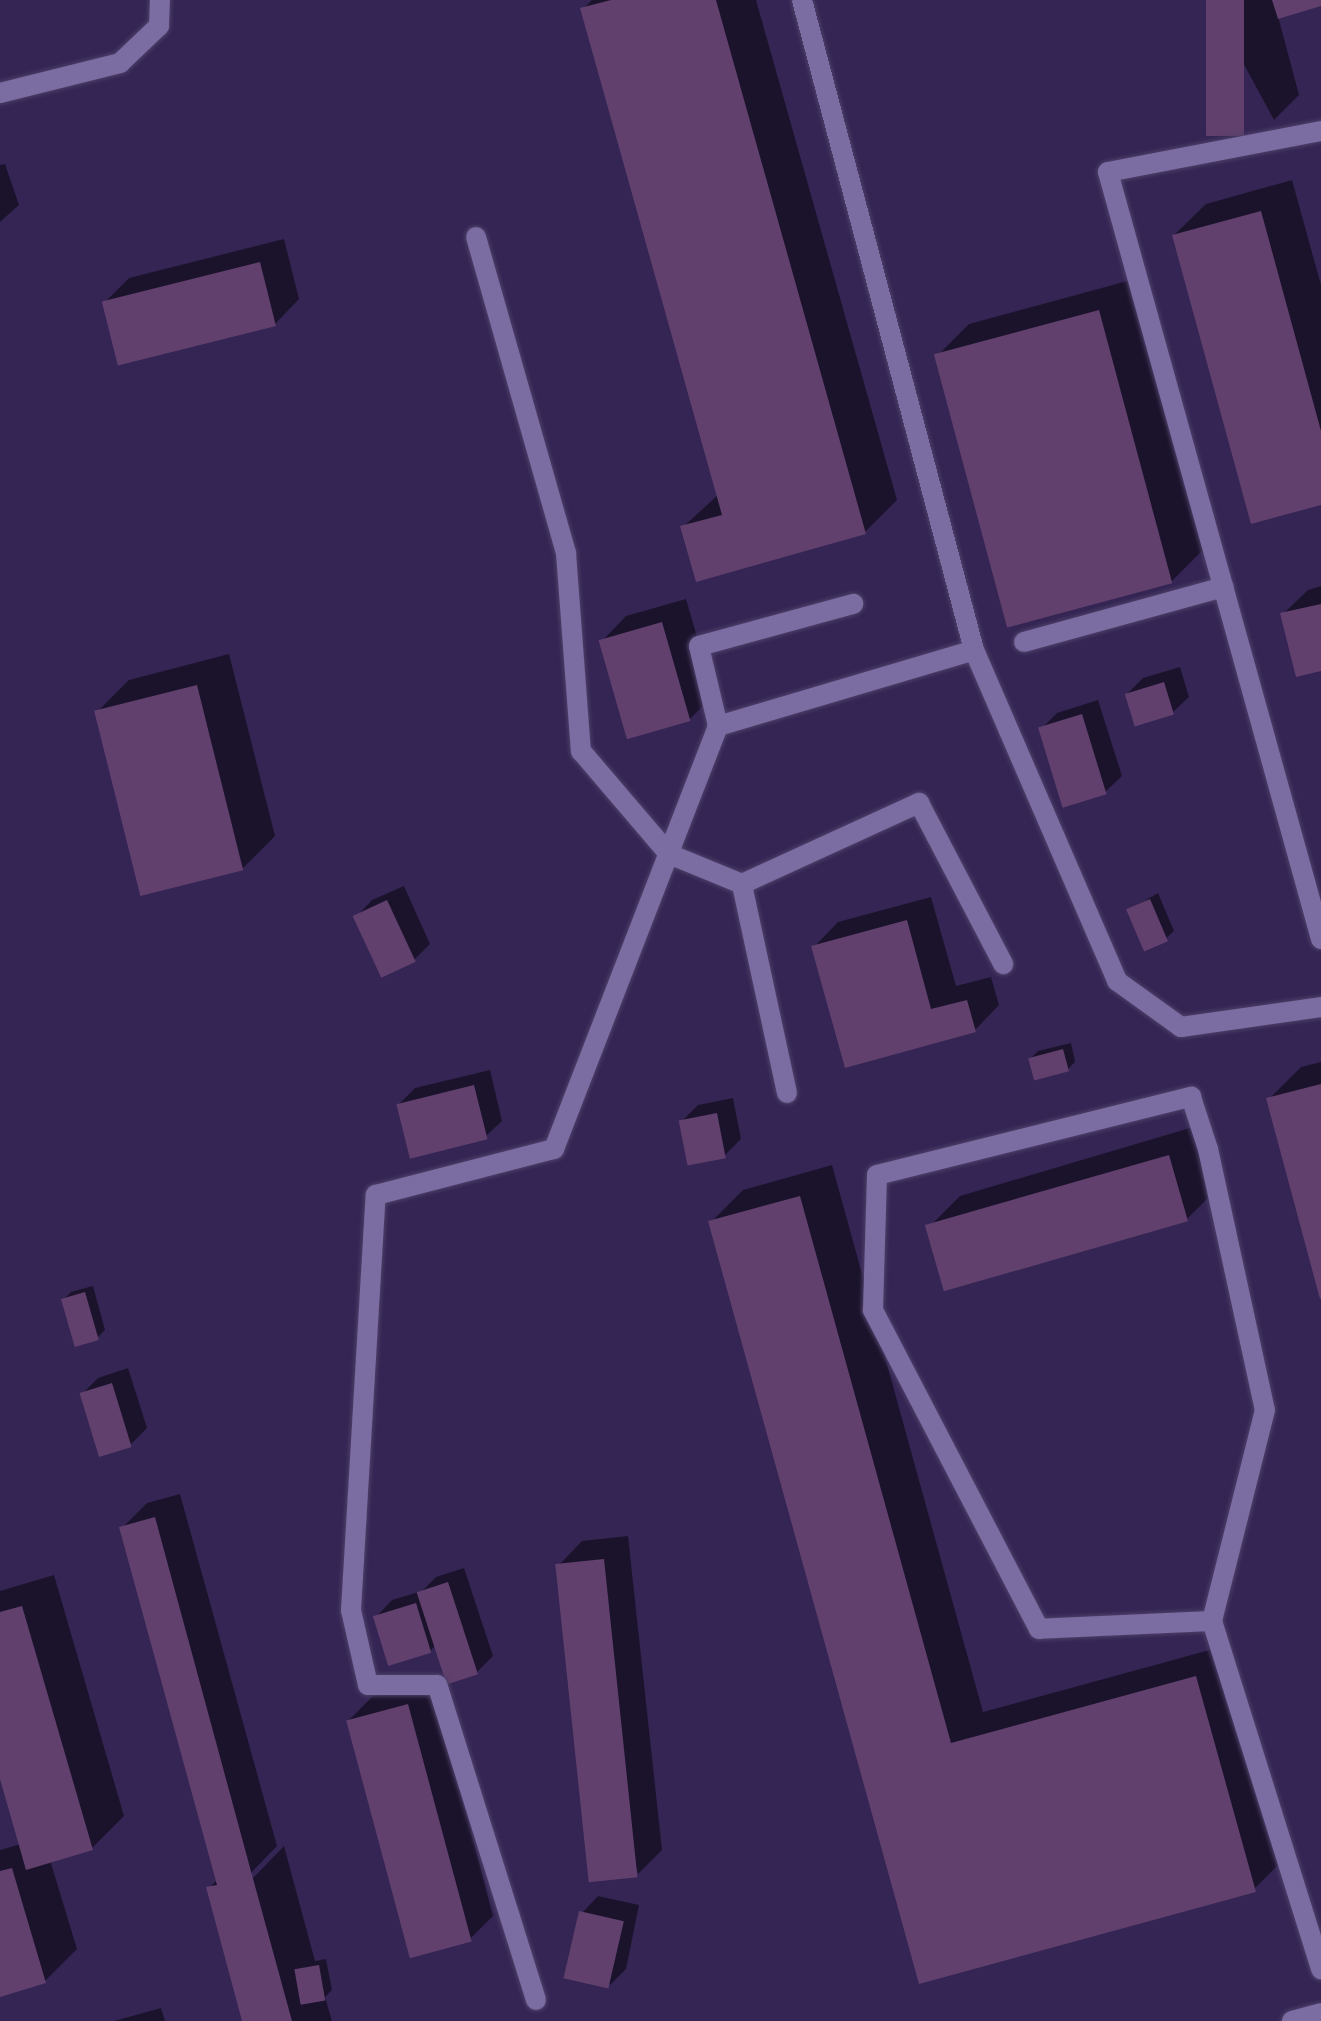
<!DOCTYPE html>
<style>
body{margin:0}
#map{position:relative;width:1321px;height:2021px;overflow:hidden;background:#342554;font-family:Arial,sans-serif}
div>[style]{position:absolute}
.shadow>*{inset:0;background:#0007}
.building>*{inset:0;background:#61406d;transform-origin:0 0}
.roads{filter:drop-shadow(0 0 2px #4e4069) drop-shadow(0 0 2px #4e4069)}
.lane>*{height:20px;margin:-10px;padding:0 10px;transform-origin:10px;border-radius:10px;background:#7b6ca2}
span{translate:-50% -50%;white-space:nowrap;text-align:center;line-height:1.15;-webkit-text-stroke:9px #342554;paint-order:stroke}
</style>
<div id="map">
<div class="shadow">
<i style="clip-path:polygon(592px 0,756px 0,897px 500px,865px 532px,683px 527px,719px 494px,583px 9px)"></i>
<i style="clip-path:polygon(1209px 0,1321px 0,1278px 16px,1299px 95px,1274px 120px)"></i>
<i style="clip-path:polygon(5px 164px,19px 205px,0 222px,0 165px)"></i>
<i style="clip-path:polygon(1292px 180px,1321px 285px,1321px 503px,1174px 235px,1206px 204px)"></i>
<i style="clip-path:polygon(284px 239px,299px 299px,275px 324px,105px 302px,129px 278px)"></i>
<i style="clip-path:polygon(1131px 280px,1204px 549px,1172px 581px,937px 356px,969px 324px)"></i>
<i style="clip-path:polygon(1321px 586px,1321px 669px,1283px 614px,1308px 590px)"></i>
<i style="clip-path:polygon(686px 599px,714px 695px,690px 719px,602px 641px,626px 616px)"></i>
<i style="clip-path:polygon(229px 654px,275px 836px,243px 868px,97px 712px,129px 680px)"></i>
<i style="clip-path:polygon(1180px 667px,1189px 697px,1172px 713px,1127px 694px,1143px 678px)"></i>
<i style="clip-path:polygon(1098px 700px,1122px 776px,1105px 792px,1041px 729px,1057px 713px)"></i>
<i style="clip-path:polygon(404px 886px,430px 944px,414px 960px,356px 917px,372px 900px)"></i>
<i style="clip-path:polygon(1158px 893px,1174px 931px,1166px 938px,1129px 910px)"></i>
<i style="clip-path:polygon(931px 897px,956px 986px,991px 977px,999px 1005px,975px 1030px,847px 1065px,814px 947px,838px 922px)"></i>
<i style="clip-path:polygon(1071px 1043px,1075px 1062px,1068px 1069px,1031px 1058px,1038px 1051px)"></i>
<i style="clip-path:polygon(1321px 1062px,1321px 1293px,1269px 1099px,1301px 1067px)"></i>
<i style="clip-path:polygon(490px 1070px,502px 1121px,485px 1137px,399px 1104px,415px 1088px)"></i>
<i style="clip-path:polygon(733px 1098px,741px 1139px,725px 1155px,682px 1121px,698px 1105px)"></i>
<i style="clip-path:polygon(1200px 1125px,1219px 1187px,1187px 1219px,928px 1228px,960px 1196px)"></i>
<i style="clip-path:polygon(832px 1165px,983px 1712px,1228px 1645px,1286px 1857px,1254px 1889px,921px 1981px,711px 1222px,743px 1190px)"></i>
<i style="clip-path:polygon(93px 1286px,105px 1330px,98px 1337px,64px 1299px,71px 1292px)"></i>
<i style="clip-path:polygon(128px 1368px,147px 1428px,131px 1444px,82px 1394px,98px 1378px)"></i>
<i style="clip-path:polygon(180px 1494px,277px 1846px,250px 1874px,250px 1881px,284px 1846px,315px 1961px,326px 1959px,332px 1990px,325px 1997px,332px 2021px,245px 2021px,209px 1888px,218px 1879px,122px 1528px,147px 1503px)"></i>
<i style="clip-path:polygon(628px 1536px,662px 1850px,638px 1874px,558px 1566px,582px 1541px)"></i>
<i style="clip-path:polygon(464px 1568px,493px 1656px,477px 1672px,437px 1644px,430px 1651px,376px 1617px,392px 1600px,422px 1591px,436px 1577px)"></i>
<i style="clip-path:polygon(54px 1575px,124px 1816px,92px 1848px,50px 1860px,77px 1949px,45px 1981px,0 1994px,0 1850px,21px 1844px,0 1770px,0 1591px)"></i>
<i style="clip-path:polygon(432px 1681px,493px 1916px,469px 1940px,348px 1721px,373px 1696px)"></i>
<i style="clip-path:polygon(598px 1896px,639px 1905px,626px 1969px,610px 1985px,582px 1913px)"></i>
<i style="clip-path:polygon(161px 2008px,165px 2021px,114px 2021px)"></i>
</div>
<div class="building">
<i style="clip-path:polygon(611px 0,716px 0,866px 534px,696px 582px,680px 526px,722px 515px,580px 8px)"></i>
<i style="left:1206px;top:0;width:38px;height:136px"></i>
<i style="clip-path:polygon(1272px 0,1321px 0,1321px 6px,1278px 19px)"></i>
<i style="clip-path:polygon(1261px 211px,1321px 431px,1321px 505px,1251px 524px,1172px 235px)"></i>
<i style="left:260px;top:262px;width:66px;height:163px;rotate:76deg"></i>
<i style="left:1099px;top:310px;width:283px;height:171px;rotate:75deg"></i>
<i style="clip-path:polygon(1321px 604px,1321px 671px,1296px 677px,1280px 613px)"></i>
<i style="left:662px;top:622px;width:103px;height:66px;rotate:74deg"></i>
<i style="left:1164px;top:682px;width:34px;height:41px;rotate:73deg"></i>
<i style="left:197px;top:685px;width:191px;height:106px;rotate:76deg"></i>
<i style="left:1082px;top:714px;width:84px;height:46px;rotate:73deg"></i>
<i style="left:1150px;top:899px;width:46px;height:26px;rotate:67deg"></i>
<i style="left:387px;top:900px;width:68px;height:38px;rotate:65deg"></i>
<i style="clip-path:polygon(907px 920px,931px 1009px,967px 1000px,976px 1032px,845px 1068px,811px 946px)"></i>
<i style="left:1063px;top:1049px;width:23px;height:36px;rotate:75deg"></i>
<i style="clip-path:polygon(1321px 1084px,1321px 1298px,1320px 1299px,1266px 1098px)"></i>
<i style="left:474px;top:1085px;width:56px;height:80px;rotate:76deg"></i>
<i style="left:717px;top:1113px;width:46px;height:39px;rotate:79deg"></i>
<i style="left:1169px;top:1155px;width:69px;height:254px;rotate:74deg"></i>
<i style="clip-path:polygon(800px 1196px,951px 1743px,1196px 1676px,1256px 1892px,919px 1984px,708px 1221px)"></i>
<i style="left:85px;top:1292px;width:50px;height:25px;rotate:74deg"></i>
<i style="left:112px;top:1383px;width:67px;height:34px;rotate:73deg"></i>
<i style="clip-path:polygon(155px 1517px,252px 1875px,292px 2021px,242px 2021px,206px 1887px,217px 1885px,119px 1527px)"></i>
<i style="left:604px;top:1559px;width:320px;height:49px;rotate:84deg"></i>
<i style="left:448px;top:1582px;width:97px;height:33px;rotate:72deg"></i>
<i style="left:416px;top:1603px;width:52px;height:45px;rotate:73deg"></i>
<i style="clip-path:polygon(22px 1606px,93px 1850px,26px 1870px,0 1779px,0 1612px)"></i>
<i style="left:408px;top:1704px;width:246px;height:64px;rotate:75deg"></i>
<i style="clip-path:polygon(12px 1868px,46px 1983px,0 1997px,0 1871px)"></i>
<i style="left:579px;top:1911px;width:46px;height:69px;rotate:13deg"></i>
<i style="left:319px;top:1965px;width:36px;height:25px;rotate:80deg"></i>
</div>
<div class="roads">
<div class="lane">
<i style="left:802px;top:0;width:672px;rotate:75.18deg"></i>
<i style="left:974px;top:650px;width:361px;rotate:66.6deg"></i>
<i style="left:1117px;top:981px;width:79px;rotate:35.7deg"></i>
<i style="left:1181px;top:1027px;width:141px;rotate:-8.1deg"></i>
<i style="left:0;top:93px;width:124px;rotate:-14deg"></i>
<i style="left:120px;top:63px;width:54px;rotate:-43.5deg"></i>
<i style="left:159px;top:26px;width:26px;rotate:-88deg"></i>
<i style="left:1321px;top:131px;width:217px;rotate:169.1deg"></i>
<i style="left:1108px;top:172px;width:796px;rotate:74.48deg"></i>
<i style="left:476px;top:237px;width:329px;rotate:74.1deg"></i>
<i style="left:566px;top:553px;width:199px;rotate:85.7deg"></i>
<i style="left:581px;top:751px;width:135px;rotate:49.5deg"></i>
<i style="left:669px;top:854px;width:79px;rotate:22.3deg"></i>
<i style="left:1024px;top:642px;width:207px;rotate:-15.4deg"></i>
<i style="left:718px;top:726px;width:82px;rotate:-103.4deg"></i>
<i style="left:699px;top:646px;width:160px;rotate:-15.3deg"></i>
<i style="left:787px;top:1093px;width:214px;rotate:-102.2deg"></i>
<i style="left:742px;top:884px;width:195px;rotate:-24.6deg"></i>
<i style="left:919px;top:803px;width:182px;rotate:62.4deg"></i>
<i style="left:1212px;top:1621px;width:173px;rotate:177.4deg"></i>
<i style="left:1039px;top:1629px;width:360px;rotate:-117.5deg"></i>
<i style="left:873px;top:1310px;width:135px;rotate:-88.3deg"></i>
<i style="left:877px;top:1175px;width:324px;rotate:-14deg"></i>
<i style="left:1191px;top:1097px;width:55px;rotate:71.9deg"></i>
<i style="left:1208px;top:1149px;width:267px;rotate:77.7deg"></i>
<i style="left:1265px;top:1410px;width:218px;rotate:104.1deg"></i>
<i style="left:1212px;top:1621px;width:365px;rotate:72.6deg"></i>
<i style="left:536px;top:2000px;width:330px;rotate:-107.4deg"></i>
<i style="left:437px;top:1685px;width:69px;rotate:180deg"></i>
<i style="left:368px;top:1685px;width:77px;rotate:-102.8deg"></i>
<i style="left:351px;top:1610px;width:416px;rotate:-86.6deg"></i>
<i style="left:376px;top:1195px;width:184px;rotate:-14.5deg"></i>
<i style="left:554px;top:1149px;width:454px;rotate:-68.8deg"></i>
<i style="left:718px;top:726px;width:267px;rotate:-16.5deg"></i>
<i style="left:1292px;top:2021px;width:30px;rotate:-15deg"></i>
</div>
</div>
</div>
